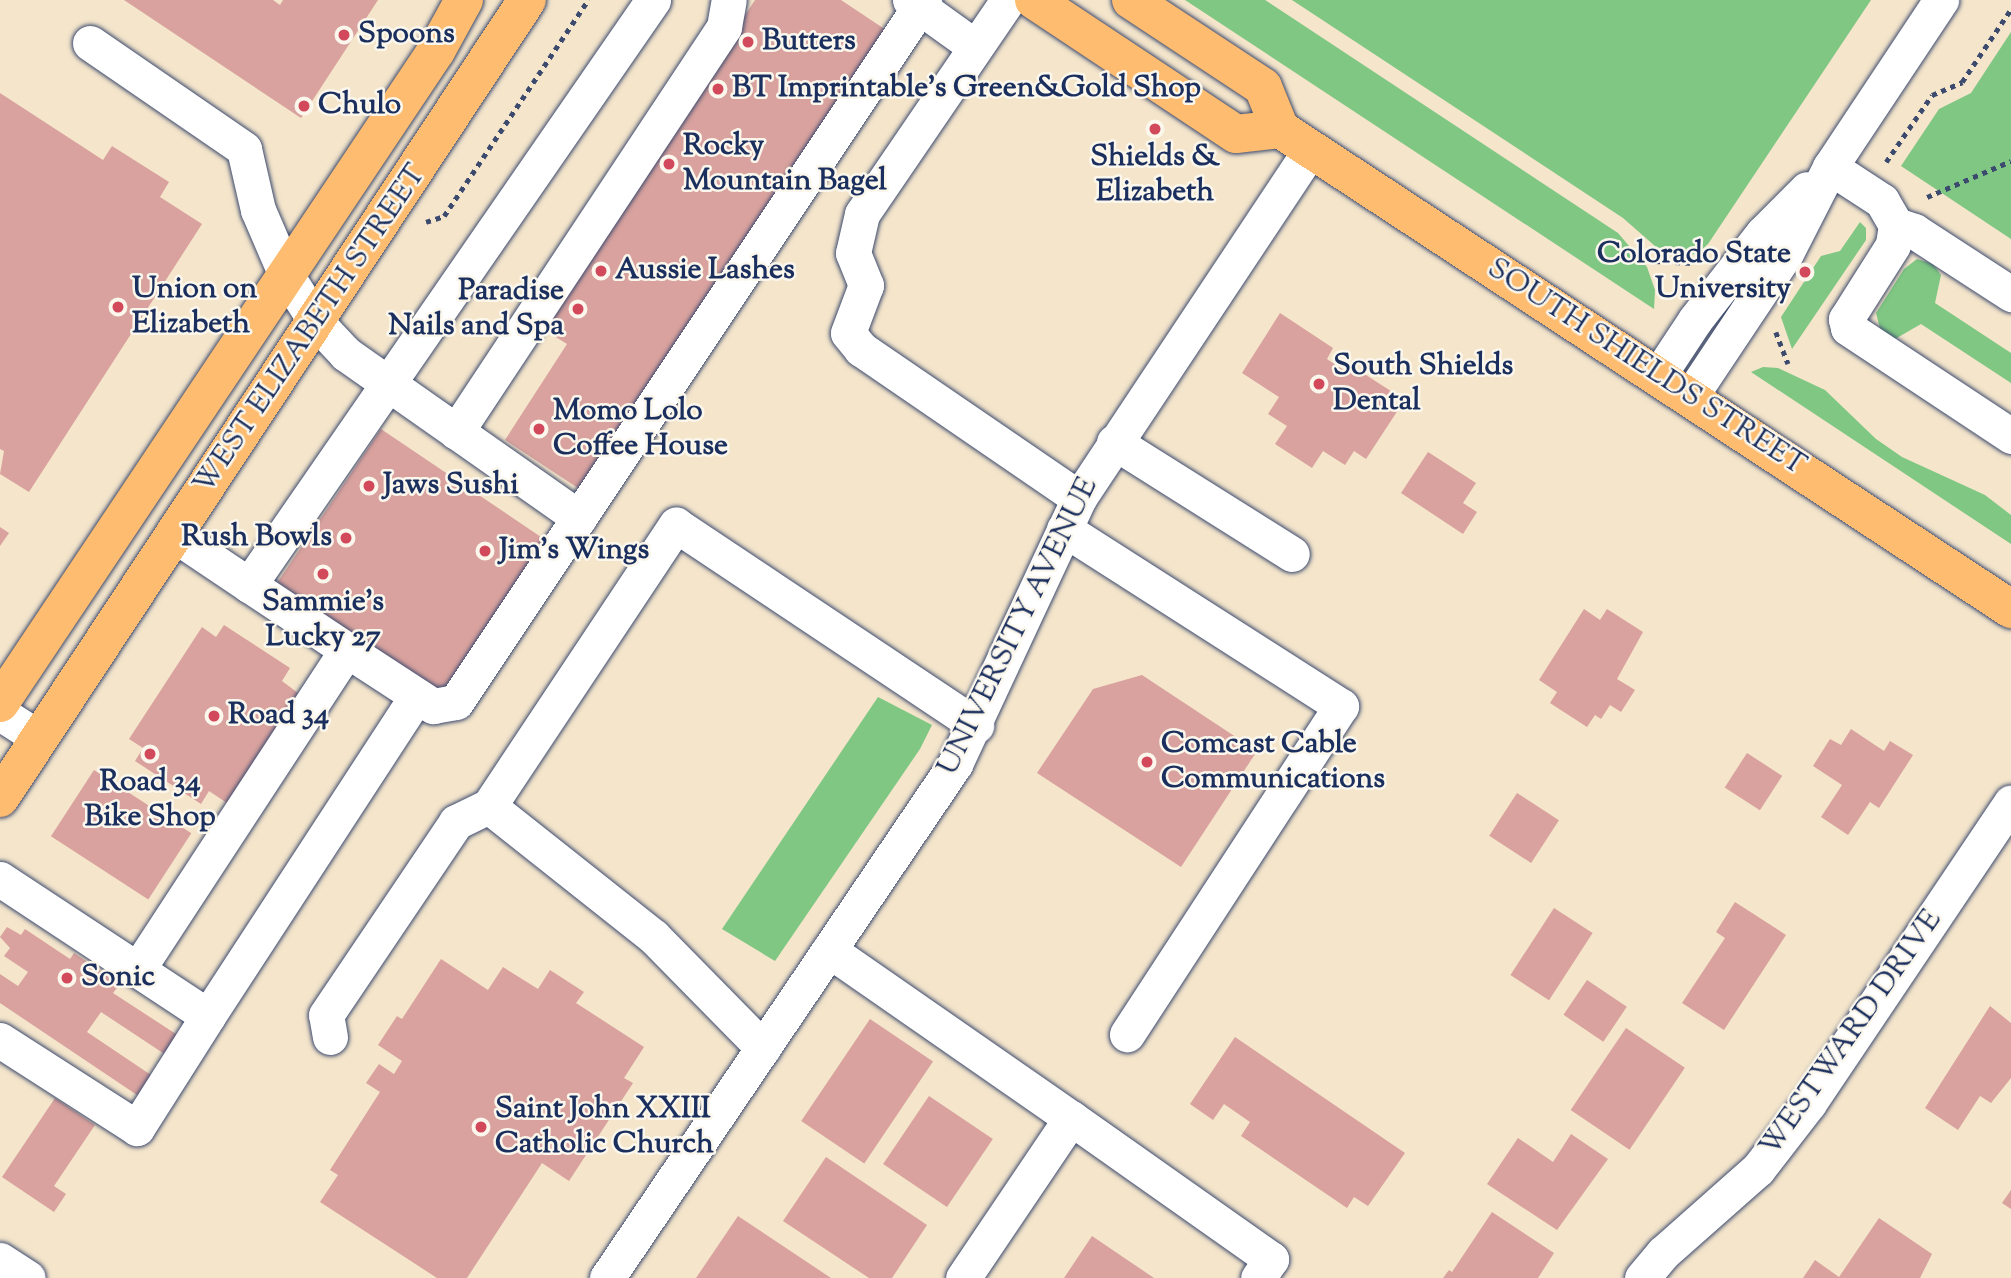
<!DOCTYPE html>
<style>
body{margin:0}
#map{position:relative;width:2011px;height:1278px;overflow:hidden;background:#f4e5cb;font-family:"Sorts Mill Goudy",serif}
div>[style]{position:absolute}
.green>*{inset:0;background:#7fc783}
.building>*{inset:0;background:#d9a29e;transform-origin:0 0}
.path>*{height:4.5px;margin-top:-2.25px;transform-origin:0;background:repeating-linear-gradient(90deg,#3c4a6e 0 5px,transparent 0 10px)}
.roads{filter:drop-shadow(0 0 2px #3c4a6e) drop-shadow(0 0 2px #3c4a6e)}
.minor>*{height:35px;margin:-17.5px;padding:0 17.5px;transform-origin:17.5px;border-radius:17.5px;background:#fff}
.major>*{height:38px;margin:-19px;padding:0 19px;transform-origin:19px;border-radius:19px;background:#fdbc70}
.dots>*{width:19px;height:19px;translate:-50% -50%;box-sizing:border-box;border:4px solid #fbf7ec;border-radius:50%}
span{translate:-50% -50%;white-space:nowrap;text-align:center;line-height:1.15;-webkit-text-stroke:5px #fbf7ec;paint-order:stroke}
.poi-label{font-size:30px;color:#1b2f5e;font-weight:700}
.left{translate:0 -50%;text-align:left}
.right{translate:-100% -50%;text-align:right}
.street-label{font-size:30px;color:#1b2f5e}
</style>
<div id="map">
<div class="green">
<i style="clip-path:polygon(1185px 0,1265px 0,1618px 233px,1647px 267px,1655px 290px,1654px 309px)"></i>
<i style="clip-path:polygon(1292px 0,1871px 0,1708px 244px,1697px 254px,1676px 255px,1655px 246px,1623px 218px)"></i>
<i style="clip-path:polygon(2011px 32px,2011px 239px,1901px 166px,1939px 109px,1971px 93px)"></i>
<i style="clip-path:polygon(1860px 222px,1866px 228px,1866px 240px,1792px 349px,1781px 317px,1821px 256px,1840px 251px)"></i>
<i style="clip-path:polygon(1917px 259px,1933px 264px,1941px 275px,1935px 303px,2011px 353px,2011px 383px,1921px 324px,1895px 339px,1882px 336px,1876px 313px,1904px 269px)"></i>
<i style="clip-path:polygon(1763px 367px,1778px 368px,1825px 390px,1876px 439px,1902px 457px,1985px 495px,2011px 515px,2011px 544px,1751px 372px)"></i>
<i style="clip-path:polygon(878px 697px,932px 725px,920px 749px,775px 961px,722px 929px)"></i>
</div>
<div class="building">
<i style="clip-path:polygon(124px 0,273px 0,280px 5px,283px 0,378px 0,301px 118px)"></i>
<i style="clip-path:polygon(755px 0,841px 0,886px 30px,584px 492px,505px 440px,567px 344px,541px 328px)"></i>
<i style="clip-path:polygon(0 93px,103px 160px,112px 146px,169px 182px,160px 197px,202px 224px,29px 492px,0 474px,4px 451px,0 449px)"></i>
<i style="clip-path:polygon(1280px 313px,1333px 348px,1327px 359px,1348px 373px,1352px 366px,1397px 395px,1392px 402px,1400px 407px,1366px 459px,1354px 451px,1345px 465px,1323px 451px,1312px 468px,1275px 444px,1287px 426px,1268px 414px,1279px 397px,1242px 373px)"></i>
<i style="left:381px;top:429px;width:206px;height:185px;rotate:34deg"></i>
<i style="clip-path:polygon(1428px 452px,1476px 483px,1463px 503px,1477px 512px,1463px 534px,1401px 493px)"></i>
<i style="clip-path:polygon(0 527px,9px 533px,0 546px)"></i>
<i style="clip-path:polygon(1584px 609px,1600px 620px,1607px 609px,1643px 632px,1617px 679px,1635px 690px,1621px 712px,1610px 705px,1601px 719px,1595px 715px,1587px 727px,1550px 703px,1557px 692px,1539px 680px)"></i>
<i style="clip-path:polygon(224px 625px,290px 668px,282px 681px,298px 693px,227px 803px,209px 791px,201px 804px,135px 761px,143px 748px,129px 739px,202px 627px,216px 637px)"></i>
<i style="clip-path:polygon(1142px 675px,1257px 751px,1181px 867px,1037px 773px,1093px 689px)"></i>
<i style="clip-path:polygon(1851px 729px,1884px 751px,1890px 741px,1913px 755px,1879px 808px,1870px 802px,1848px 835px,1821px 817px,1842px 785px,1813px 766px,1830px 739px,1841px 745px)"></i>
<i style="left:1747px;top:753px;width:42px;height:41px;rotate:33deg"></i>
<i style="left:94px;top:770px;width:116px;height:79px;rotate:33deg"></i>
<i style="left:1517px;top:793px;width:50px;height:51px;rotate:33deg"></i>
<i style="clip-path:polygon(1735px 902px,1786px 935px,1724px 1030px,1682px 1003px,1725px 938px,1716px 932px)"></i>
<i style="left:1554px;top:908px;width:46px;height:80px;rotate:33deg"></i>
<i style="clip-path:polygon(7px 927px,21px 935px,25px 929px,70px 959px,74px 953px,120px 984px,113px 993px,179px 1036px,166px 1055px,101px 1012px,87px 1032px,154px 1077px,140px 1097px,0 1003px,0 974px,18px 986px,28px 972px,4px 956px,10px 948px,0 937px)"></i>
<i style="clip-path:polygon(441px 959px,488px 990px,503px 967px,538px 989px,550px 970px,584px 992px,576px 1003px,644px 1047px,624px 1078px,633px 1083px,569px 1181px,542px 1163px,467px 1278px,437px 1278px,320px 1202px,338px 1175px,330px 1170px,380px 1092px,366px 1083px,379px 1064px,394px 1074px,402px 1061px,378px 1045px,397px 1016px,402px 1019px)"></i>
<i style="left:1587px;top:980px;width:48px;height:42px;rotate:34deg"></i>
<i style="clip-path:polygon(1990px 1006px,2011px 1023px,2011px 1078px,1991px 1103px,1980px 1096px,1958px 1130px,1925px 1108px)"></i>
<i style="left:870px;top:1019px;width:76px;height:123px;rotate:34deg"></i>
<i style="left:1626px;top:1028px;width:71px;height:99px;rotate:34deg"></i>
<i style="clip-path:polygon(1235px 1037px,1405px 1153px,1368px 1206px,1354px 1197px,1347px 1208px,1241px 1136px,1250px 1122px,1224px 1104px,1213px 1120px,1190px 1104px)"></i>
<i style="left:929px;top:1096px;width:77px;height:82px;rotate:34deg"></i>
<i style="clip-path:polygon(55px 1098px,95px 1125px,54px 1186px,66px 1194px,54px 1212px,2px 1177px)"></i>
<i style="clip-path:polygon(1571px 1134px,1608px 1159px,1557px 1230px,1487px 1184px,1518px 1138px,1553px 1162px)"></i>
<i style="clip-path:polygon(826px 1157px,927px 1225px,892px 1278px,869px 1278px,783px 1221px)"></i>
<i style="clip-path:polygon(2011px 1190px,2011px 1209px,2002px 1203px)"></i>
<i style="clip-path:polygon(1492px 1212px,1554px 1253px,1538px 1278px,1443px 1278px,1449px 1270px,1452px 1272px)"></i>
<i style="clip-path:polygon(738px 1216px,831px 1278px,696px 1278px)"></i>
<i style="clip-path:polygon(1879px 1218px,1932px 1254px,1920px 1278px,1803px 1278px,1815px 1260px,1839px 1277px)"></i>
<i style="clip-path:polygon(1092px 1236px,1154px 1278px,1064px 1278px)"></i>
</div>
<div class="path">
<i style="left:1886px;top:162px;width:81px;rotate:-55.5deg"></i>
<i style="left:1932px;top:95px;width:33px;rotate:-23deg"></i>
<i style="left:1962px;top:82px;width:88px;rotate:-56.1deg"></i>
<i style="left:1927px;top:197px;width:91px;rotate:-23.2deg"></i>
<i style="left:426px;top:222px;width:19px;rotate:-18deg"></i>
<i style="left:444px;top:216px;width:260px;rotate:-56.3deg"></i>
<i style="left:1655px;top:261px;width:39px;rotate:3deg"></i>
<i style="left:1776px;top:332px;width:34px;rotate:69deg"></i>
</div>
<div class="roads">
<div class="minor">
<i style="left:910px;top:0;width:79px;rotate:35.7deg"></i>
<i style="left:1008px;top:0;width:259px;rotate:124.3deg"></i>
<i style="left:862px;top:214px;width:40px;rotate:103deg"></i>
<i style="left:853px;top:253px;width:35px;rotate:68deg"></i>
<i style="left:866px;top:285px;width:51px;rotate:110.6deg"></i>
<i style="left:848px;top:333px;width:21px;rotate:51deg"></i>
<i style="left:861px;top:349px;width:264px;rotate:34.4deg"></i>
<i style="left:90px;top:43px;width:187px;rotate:34.5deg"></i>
<i style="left:244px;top:149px;width:63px;rotate:77.1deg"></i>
<i style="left:258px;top:210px;width:71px;rotate:66.7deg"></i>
<i style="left:286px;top:275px;width:56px;rotate:57.4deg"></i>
<i style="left:316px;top:322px;width:44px;rotate:46.8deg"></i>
<i style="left:346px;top:354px;width:285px;rotate:35.1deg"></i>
<i style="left:1830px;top:167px;width:62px;rotate:33.2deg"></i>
<i style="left:1882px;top:201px;width:28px;rotate:60deg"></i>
<i style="left:1896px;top:225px;width:20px;rotate:99deg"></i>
<i style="left:1893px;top:245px;width:88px;rotate:122.4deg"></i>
<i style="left:1846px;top:319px;width:9px;rotate:77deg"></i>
<i style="left:1848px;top:328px;width:196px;rotate:33.5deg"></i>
<i style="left:1896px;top:225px;width:19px;rotate:18deg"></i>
<i style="left:1914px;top:231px;width:116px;rotate:33deg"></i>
<i style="left:1658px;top:376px;width:67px;rotate:-56.5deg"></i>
<i style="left:1695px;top:320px;width:110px;rotate:-52deg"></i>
<i style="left:1763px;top:233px;width:62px;rotate:-45deg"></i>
<i style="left:1690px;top:397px;width:173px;rotate:-56.3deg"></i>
<i style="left:1786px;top:253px;width:97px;rotate:-62.9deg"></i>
<i style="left:1830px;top:167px;width:201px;rotate:-56.4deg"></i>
<i style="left:456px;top:432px;width:486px;rotate:-56.5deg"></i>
<i style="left:724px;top:27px;width:27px;rotate:-80deg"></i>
<i style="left:1114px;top:442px;width:210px;rotate:32.2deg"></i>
<i style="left:1064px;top:529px;width:329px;rotate:32.6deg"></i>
<i style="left:1341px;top:706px;width:392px;rotate:123.1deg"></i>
<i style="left:173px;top:534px;width:92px;rotate:33.9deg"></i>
<i style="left:347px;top:650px;width:103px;rotate:33.1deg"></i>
<i style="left:433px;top:706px;width:23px;rotate:-10deg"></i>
<i style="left:456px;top:702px;width:844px;rotate:-56.31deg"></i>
<i style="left:0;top:713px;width:46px;rotate:32.7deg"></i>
<i style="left:0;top:879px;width:249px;rotate:33.4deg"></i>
<i style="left:208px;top:1016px;width:133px;rotate:122.4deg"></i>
<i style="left:137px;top:1128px;width:163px;rotate:-147.3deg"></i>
<i style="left:829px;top:950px;width:295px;rotate:34.8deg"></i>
<i style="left:1071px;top:1118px;width:193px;rotate:124deg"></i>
<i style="left:138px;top:969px;width:381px;rotate:-56.8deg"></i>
<i style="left:347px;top:650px;width:118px;rotate:-146.4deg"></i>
<i style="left:249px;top:585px;width:711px;rotate:-55.37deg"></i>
<i style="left:208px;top:1016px;width:382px;rotate:-56.9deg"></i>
<i style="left:330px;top:1037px;width:22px;rotate:-100deg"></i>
<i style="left:326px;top:1015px;width:233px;rotate:-56deg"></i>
<i style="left:456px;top:822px;width:37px;rotate:-26deg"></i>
<i style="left:763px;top:1048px;width:156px;rotate:-134.5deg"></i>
<i style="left:654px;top:937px;width:211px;rotate:-141.6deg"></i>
<i style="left:489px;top:806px;width:338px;rotate:-56.4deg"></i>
<i style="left:676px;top:525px;width:361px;rotate:33.7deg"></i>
<i style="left:1071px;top:1118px;width:245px;rotate:35.2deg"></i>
<i style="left:1271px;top:1259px;width:23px;rotate:124deg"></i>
<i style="left:0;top:1260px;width:33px;rotate:33deg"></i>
<i style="left:607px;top:1278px;width:621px;rotate:-55.9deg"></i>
<i style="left:955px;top:764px;width:293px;rotate:-65deg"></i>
<i style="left:1079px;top:498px;width:419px;rotate:-56.4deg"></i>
<i style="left:1642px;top:1278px;width:33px;rotate:-50deg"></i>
<i style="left:1663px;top:1253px;width:127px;rotate:-41.5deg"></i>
<i style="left:1758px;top:1169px;width:83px;rotate:-52.3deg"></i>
<i style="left:1809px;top:1103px;width:362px;rotate:-56.1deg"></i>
</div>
<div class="major">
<i style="left:1034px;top:0;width:242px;rotate:33.6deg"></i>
<i style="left:1236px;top:134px;width:44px;rotate:-6.5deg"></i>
<i style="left:1131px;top:0;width:158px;rotate:33.4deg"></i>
<i style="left:1263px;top:87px;width:45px;rotate:68deg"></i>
<i style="left:1280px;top:129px;width:875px;rotate:33.29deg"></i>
<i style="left:0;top:703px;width:784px;rotate:-56.23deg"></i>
<i style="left:436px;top:51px;width:58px;rotate:-61.2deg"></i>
<i style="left:0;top:798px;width:956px;rotate:-56.56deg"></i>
</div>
</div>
<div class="dots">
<i style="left:344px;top:35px;background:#d1495b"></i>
<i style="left:748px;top:42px;background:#d1495b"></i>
<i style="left:718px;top:89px;background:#d1495b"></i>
<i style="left:304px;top:106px;background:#d1495b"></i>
<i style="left:1155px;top:129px;background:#d1495b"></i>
<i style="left:669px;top:164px;background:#d1495b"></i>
<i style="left:601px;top:271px;background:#d1495b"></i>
<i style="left:1805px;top:272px;background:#d1495b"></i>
<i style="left:118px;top:307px;background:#d1495b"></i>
<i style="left:578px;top:309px;background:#d1495b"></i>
<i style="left:1319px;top:384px;background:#d1495b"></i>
<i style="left:539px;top:429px;background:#d1495b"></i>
<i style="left:369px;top:486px;background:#d1495b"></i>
<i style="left:346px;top:538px;background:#d1495b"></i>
<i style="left:485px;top:551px;background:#d1495b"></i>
<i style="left:323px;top:574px;background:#d1495b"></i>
<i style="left:214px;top:716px;background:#d1495b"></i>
<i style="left:150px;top:754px;background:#d1495b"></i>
<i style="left:1147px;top:762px;background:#d1495b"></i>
<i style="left:67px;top:978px;background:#d1495b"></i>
<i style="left:481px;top:1127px;background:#d1495b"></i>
</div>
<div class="poi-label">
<span class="left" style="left:358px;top:35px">Spoons</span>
<span class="left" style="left:762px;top:42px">Butters</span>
<span class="left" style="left:732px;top:89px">BT Imprintable's Green&amp;Gold Shop</span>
<span class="left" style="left:318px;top:106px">Chulo</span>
<span class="left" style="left:683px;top:164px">Rocky<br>Mountain Bagel</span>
<span style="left:1155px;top:175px">Shields &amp;<br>Elizabeth</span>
<span class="right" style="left:1791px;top:272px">Colorado State<br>University</span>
<span class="left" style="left:615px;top:271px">Aussie Lashes</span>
<span class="left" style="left:132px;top:307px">Union on<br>Elizabeth</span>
<span class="right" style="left:564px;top:309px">Paradise<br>Nails and Spa</span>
<span class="left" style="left:1333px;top:384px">South Shields<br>Dental</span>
<span class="left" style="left:553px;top:429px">Momo Lolo<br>Coffee House</span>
<span class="left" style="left:383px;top:486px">Jaws Sushi</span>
<span class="right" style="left:332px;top:538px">Rush Bowls</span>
<span class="left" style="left:499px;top:551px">Jim's Wings</span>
<span style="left:323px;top:620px">Sammie's<br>Lucky 27</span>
<span class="left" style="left:228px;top:716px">Road 34</span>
<span class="left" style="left:1161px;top:762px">Comcast Cable<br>Communications</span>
<span style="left:150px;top:800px">Road 34<br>Bike Shop</span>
<span class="left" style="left:81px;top:978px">Sonic</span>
<span class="left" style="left:495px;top:1127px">Saint John XXIII<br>Catholic Church</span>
</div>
<div class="street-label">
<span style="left:311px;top:330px;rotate:-56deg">WEST ELIZABETH STREET</span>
<span style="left:1646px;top:368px;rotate:33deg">SOUTH SHIELDS STREET</span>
<span style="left:1019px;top:627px;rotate:-64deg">UNIVERSITY AVENUE</span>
<span style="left:1852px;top:1034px;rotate:-55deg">WESTWARD DRIVE</span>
</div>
</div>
